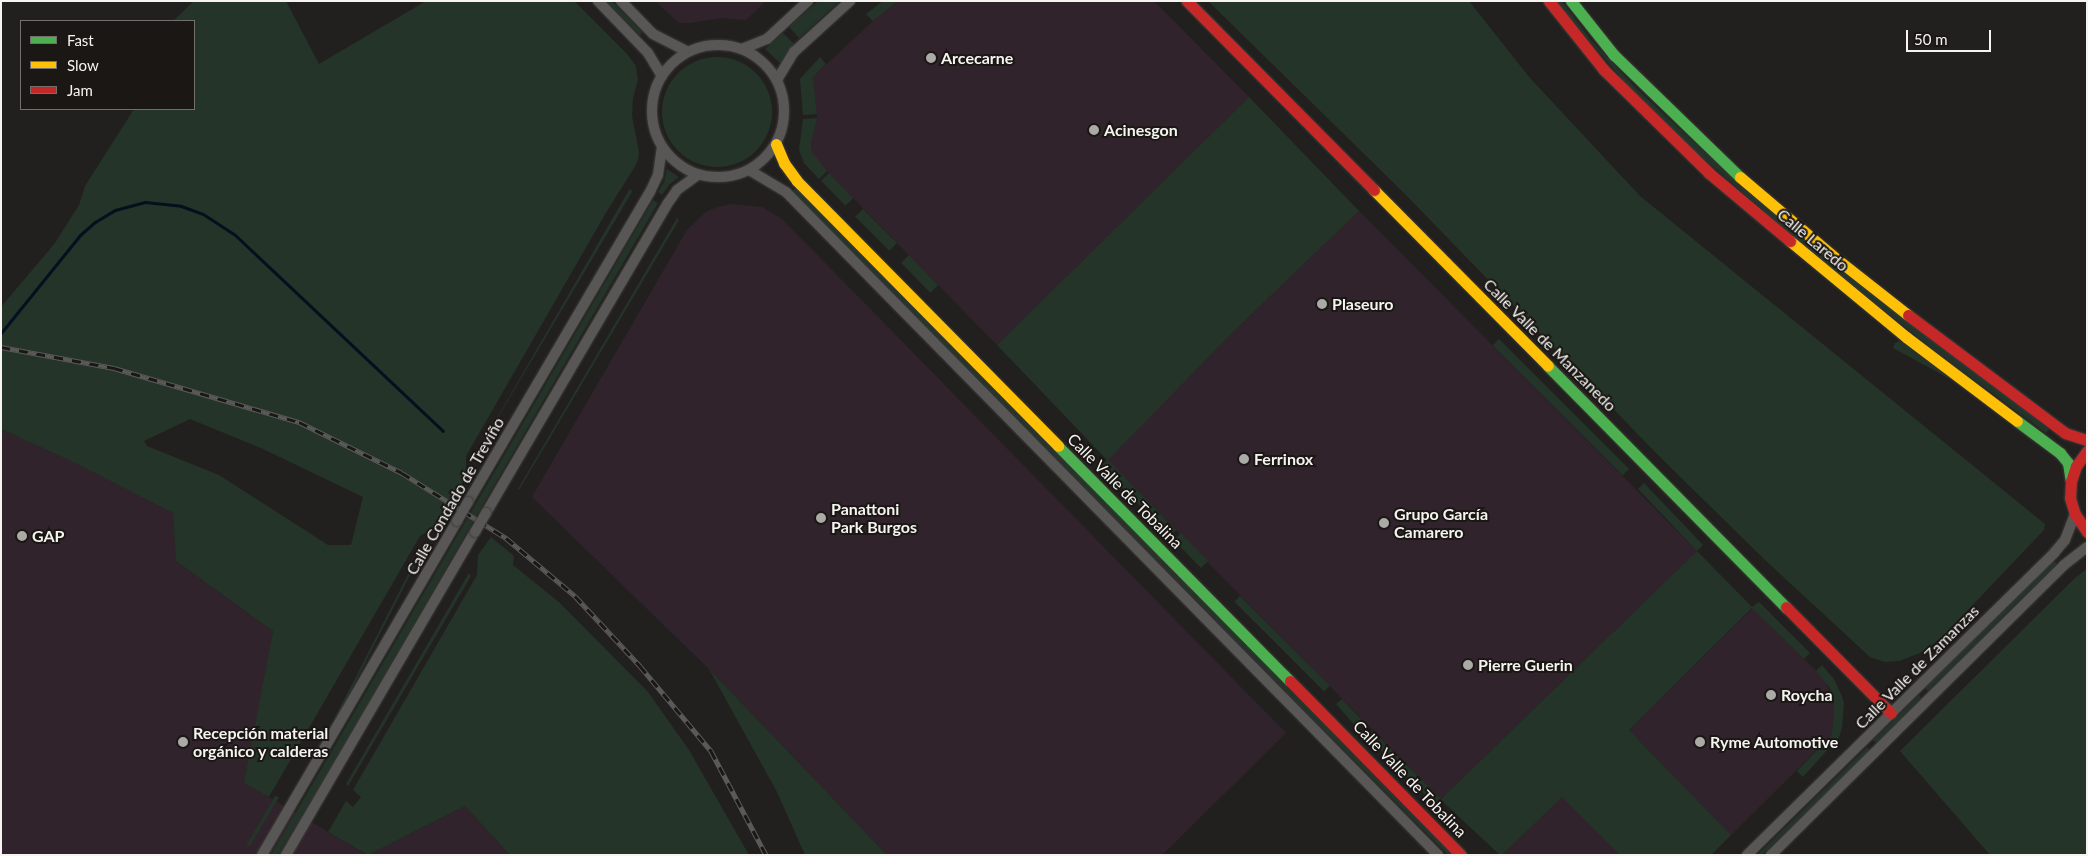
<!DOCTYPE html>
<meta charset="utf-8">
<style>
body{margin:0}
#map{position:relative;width:2088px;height:856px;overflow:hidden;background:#22201e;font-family:Lato,sans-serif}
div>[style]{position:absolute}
.industrial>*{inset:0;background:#31232b}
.green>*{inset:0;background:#243429;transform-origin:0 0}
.round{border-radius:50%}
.stream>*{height:3px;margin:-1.5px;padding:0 1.5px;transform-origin:1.5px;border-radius:1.5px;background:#05101e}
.roads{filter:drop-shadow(0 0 1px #3d3c3a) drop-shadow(0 0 1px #3d3c3a)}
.street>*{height:10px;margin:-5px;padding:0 5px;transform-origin:5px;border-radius:5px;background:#585756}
.street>.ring{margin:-5px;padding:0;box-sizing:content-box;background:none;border:10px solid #585756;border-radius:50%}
.fast>*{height:11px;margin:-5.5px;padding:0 5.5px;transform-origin:5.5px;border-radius:5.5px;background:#4caf50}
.slow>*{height:11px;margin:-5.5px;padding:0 5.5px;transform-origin:5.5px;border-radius:5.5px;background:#ffc107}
.jam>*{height:11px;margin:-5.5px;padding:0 5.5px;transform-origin:5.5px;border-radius:5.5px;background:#c62828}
.rail>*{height:5px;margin-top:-2.5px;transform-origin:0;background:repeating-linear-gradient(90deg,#1a1714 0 9px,#5a5958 0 18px);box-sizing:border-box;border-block:1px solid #5a5958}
.bridges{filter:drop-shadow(0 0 1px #3d3c3a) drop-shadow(0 0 1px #3d3c3a)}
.street-bridge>*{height:10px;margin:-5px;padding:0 5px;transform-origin:5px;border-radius:5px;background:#585756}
.dots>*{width:14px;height:14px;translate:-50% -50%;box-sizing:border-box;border:2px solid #1a1714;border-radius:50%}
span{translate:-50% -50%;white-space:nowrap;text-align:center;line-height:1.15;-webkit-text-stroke:4px #1a1714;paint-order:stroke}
.poi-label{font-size:16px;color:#f5f4f1;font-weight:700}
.left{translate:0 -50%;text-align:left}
.street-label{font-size:16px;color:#f5f4f1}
.frame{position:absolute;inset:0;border:2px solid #f5f4f1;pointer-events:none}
.legend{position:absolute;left:20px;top:20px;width:175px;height:90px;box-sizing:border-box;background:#1a1714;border:1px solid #726f6c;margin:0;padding:6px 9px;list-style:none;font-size:15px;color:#f5f4f1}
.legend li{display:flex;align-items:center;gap:10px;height:25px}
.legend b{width:25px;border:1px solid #726f6c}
.scale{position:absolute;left:1906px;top:30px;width:85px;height:22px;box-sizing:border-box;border:2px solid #f5f4f1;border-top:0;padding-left:6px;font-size:15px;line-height:18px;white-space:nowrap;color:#f5f4f1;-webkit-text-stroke:4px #1a1714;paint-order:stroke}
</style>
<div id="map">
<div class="industrial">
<i style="clip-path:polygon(655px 1px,766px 1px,746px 20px,721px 18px,689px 23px,679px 23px)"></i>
<i style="clip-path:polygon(898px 1px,1154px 1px,1249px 97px,997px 345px,818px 162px,812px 152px,811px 144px,817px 116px,813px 77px,873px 21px)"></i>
<i style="clip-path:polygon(732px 204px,762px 207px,782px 219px,1286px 733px,1162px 855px,887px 855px,709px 669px,532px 497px,687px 230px,706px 212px,717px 207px)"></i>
<i style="clip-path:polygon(1359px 211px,1697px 551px,1441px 799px,1107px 460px,1232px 333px)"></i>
<i style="clip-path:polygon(1px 429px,73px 462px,173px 513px,176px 561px,273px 631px,245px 783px,367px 855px,1px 855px)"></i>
<i style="clip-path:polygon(1753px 608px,1825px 680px,1834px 701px,1834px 716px,1831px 736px,1731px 835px,1629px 730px)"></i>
<i style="clip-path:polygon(1562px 796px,1620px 855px,1502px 855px)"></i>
<i style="clip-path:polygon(465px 806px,510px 855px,368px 855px)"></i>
</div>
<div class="green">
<i style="clip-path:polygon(evenodd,194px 1px,286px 1px,319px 64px,426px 1px,574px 1px,627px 54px,636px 66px,638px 80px,633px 98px,632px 116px,639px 152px,638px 160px,634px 168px,607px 211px,466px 456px,466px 477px,437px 526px,420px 536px,269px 797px,244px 783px,273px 631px,176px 561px,173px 513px,73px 462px,1px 429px,1px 307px,55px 243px,79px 205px,85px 186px,134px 109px,194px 109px,194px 21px,173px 21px,194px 1px,190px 419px,263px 449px,363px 497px,351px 545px,328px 545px,219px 475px,147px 446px,144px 441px,190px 419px)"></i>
<i style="clip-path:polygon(606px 1px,612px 1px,642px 32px,640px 35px)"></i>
<i style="clip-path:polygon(818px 1px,840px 1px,799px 38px,789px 27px)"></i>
<i style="clip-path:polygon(883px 1px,898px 1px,873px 21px,866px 14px)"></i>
<i style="clip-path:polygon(1208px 1px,1469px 1px,1530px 78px,1640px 196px,2045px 524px,2044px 530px,1945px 634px,1925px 651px,1899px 661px,1885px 662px,1870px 657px,1764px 559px,1658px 455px,1405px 194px)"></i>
<i style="clip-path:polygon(1556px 1px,1562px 1px,1591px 40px,1636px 88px,1744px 189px,2049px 429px,2046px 433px,1929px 346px,1816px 256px,1696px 152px,1627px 85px)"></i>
<i style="clip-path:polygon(783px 33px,794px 44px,780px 63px,765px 49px)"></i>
<i class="round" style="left:662px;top:57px;width:110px;height:110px"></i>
<i style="clip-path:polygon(820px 57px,826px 64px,813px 77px,817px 114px,803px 115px,800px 79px)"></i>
<i style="clip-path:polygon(1249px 97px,1359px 211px,1232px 333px,1108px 460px,1176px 530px,1170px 536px,1101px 466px,1107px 460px,997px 345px)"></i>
<i style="clip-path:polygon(817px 118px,811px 144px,812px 152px,827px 171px,819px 179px,804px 163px,799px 150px,803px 119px)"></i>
<i style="clip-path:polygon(667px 169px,679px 177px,669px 185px,662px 195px,658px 192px,664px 182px)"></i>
<i style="left:829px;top:173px;width:35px;height:11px;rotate:46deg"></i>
<i style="clip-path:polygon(796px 188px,1452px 855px,1448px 855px,1306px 712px,793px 191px)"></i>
<i style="clip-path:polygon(631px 189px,632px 192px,475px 456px,629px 190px)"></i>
<i style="clip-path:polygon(653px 200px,658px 203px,318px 789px,278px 855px,271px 855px)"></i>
<i style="left:863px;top:209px;width:48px;height:11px;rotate:45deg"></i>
<i style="clip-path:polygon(677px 218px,679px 220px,519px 490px,518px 489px)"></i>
<i style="left:909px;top:255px;width:42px;height:11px;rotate:46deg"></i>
<i style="left:1499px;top:339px;width:184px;height:9px;rotate:45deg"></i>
<i style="clip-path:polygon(1900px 341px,1952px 380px,1893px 348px,1895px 343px)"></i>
<i style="clip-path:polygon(1644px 483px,1703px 545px,1697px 551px,1752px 607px,1759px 602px,1810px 653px,1804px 659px,1752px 608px,1629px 730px,1731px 835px,1711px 855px,1620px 855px,1562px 797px,1502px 855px,1500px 855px,1441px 800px,1435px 805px,1367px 736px,1372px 730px,1441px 799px,1697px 551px,1638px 489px)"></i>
<i style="left:1181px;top:533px;width:39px;height:10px;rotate:46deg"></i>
<i style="clip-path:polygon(491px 537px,514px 556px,513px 565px,560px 603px,648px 692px,689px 750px,749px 855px,510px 855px,465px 806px,368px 855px,328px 832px,346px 801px,353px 807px,361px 797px,353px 790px,477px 575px,478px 555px)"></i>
<i style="left:424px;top:543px;width:2px;height:250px;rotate:27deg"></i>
<i style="clip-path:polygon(2054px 561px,2057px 564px,2020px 600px,1928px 691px,1925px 688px)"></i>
<i style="clip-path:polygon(2087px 569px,2087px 855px,1990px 855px,1900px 751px,2076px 577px)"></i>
<i style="clip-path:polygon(469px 573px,471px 576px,348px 786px,346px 784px)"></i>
<i style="left:1240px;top:596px;width:127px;height:8px;rotate:45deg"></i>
<i style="clip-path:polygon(1822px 665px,1834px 679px,1841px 694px,1844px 703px,1842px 728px,1839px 737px,1803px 777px,1797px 771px,1831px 736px,1834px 716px,1834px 701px,1830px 688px,1816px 671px)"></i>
<i style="clip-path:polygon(709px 669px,887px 855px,805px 855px,777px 792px)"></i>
<i style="clip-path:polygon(1919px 695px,1921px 698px,1876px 743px,1873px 740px)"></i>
<i style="clip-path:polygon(1342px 699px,1364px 722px,1358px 729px,1336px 704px)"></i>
<i style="clip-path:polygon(1867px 747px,1870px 750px,1762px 855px,1757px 855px)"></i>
<i style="clip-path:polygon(275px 796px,279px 797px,250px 846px,246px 846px)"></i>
</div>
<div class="stream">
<i style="left:1px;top:333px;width:126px;rotate:-51.1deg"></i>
<i style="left:80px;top:235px;width:20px;rotate:-41deg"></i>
<i style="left:95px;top:222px;width:23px;rotate:-31deg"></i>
<i style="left:115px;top:210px;width:31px;rotate:-15deg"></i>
<i style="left:145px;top:202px;width:36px;rotate:6deg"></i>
<i style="left:181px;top:206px;width:23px;rotate:20deg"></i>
<i style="left:203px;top:214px;width:37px;rotate:33deg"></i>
<i style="left:234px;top:234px;width:287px;rotate:43.3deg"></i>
</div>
<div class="roads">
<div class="street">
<i style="left:598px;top:1px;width:72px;rotate:46.1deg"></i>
<i style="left:648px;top:53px;width:27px;rotate:59deg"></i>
<i style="left:621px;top:1px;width:46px;rotate:45.9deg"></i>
<i style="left:653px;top:34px;width:39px;rotate:27deg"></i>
<i class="ring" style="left:652px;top:45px;width:122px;height:122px"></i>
<i style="left:742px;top:49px;width:27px;rotate:-22deg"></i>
<i style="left:767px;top:39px;width:56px;rotate:-42.8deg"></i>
<i style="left:777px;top:80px;width:33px;rotate:-59deg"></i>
<i style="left:794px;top:52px;width:76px;rotate:-42.3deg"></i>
<i style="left:749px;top:170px;width:43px;rotate:30.7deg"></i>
<i style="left:786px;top:192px;width:930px;rotate:45.48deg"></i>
<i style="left:468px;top:502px;width:359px;rotate:-59.6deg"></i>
<i style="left:650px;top:192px;width:19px;rotate:-65deg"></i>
<i style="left:658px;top:175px;width:27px;rotate:-82deg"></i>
<i style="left:486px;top:513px;width:359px;rotate:-59.6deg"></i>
<i style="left:668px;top:203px;width:16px;rotate:-55deg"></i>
<i style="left:677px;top:190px;width:26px;rotate:-36deg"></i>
<i style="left:262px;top:855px;width:387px;rotate:-59.7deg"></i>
<i style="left:286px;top:855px;width:374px;rotate:-59.7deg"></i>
<i style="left:1747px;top:855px;width:431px;rotate:-44.5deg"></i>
<i style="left:2054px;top:553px;width:17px;rotate:-50deg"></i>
<i style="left:2065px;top:540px;width:28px;rotate:-69deg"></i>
<i style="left:1771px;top:855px;width:412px;rotate:-44.7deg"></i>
<i style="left:2064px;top:565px;width:29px;rotate:-38deg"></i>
</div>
<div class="fast">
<i style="left:1571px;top:1px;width:69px;rotate:51.5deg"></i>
<i style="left:1614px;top:55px;width:175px;rotate:44.1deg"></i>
<i style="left:1548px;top:366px;width:339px;rotate:45.4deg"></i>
<i style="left:2017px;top:421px;width:54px;rotate:36.7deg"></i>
<i style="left:2060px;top:453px;width:13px;rotate:51deg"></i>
<i style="left:2068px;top:463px;width:18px;rotate:81deg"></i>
<i style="left:1058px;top:446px;width:330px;rotate:45.4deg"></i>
</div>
<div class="slow">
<i style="left:776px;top:144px;width:21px;rotate:67deg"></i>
<i style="left:784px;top:163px;width:22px;rotate:54deg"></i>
<i style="left:797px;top:181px;width:372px;rotate:45.4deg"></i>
<i style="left:1740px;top:177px;width:128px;rotate:40.3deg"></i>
<i style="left:1838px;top:260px;width:89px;rotate:38.2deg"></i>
<i style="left:1374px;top:190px;width:247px;rotate:45.3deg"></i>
<i style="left:1790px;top:241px;width:151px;rotate:39.6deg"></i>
<i style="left:1906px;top:337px;width:139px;rotate:37.1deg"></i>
</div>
<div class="jam">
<i style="left:1187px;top:1px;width:266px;rotate:45.3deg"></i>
<i style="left:1549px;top:1px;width:88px;rotate:51.4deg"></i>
<i style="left:1604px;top:70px;width:147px;rotate:44.4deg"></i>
<i style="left:1709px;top:173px;width:106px;rotate:40deg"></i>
<i style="left:1908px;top:315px;width:196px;rotate:36.9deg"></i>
<i style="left:2065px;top:433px;width:23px;rotate:18deg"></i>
<i style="left:2087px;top:451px;width:19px;rotate:126deg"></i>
<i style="left:2076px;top:466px;width:16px;rotate:108deg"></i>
<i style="left:2071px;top:481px;width:17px;rotate:93deg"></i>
<i style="left:2070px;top:498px;width:17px;rotate:73deg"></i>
<i style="left:2075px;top:514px;width:22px;rotate:56deg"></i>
<i style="left:1786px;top:607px;width:149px;rotate:45.3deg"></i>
<i style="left:1290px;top:681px;width:244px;rotate:45.5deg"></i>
</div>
</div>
<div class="rail">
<i style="left:1px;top:347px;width:115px;rotate:10.5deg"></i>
<i style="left:114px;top:368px;width:193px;rotate:16.3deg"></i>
<i style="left:299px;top:422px;width:115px;rotate:26.3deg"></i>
<i style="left:402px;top:473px;width:123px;rotate:32deg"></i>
<i style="left:506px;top:538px;width:90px;rotate:40deg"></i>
<i style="left:575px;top:596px;width:96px;rotate:47.1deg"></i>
<i style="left:640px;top:666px;width:111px;rotate:50.1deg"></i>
<i style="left:711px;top:751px;width:118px;rotate:62.1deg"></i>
</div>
<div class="bridges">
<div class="street-bridge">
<i style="left:457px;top:521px;width:22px;rotate:-60deg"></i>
<i style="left:475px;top:532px;width:22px;rotate:-60deg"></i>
</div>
</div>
<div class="dots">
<i style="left:931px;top:58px;background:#abaaa7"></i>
<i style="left:1094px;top:130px;background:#abaaa7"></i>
<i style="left:1322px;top:304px;background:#abaaa7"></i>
<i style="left:1244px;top:459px;background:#abaaa7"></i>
<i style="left:821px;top:518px;background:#abaaa7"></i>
<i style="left:1384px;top:523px;background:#abaaa7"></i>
<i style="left:22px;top:536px;background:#abaaa7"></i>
<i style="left:1468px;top:665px;background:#abaaa7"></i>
<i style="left:1771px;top:695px;background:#abaaa7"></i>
<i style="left:183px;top:742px;background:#abaaa7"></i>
<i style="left:1700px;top:742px;background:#abaaa7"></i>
</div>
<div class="poi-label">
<span class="left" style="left:941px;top:58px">Arcecarne</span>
<span class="left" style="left:1104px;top:130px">Acinesgon</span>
<span class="left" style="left:1332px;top:304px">Plaseuro</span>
<span class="left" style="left:1254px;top:459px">Ferrinox</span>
<span class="left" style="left:831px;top:518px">Panattoni<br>Park Burgos</span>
<span class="left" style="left:1394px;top:523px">Grupo García<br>Camarero</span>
<span class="left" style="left:32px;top:536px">GAP</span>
<span class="left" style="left:1478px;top:665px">Pierre Guerin</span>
<span class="left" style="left:1781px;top:695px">Roycha</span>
<span class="left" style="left:193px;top:742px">Recepción material<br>orgánico y calderas</span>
<span class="left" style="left:1710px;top:742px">Ryme Automotive</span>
</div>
<div class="street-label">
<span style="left:1813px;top:240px;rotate:40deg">Calle Laredo</span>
<span style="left:1550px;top:345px;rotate:45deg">Calle Valle de Manzanedo</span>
<span style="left:1125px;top:491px;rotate:45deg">Calle Valle de Tobalina</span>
<span style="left:455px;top:496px;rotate:-60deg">Calle Condado de Treviño</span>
<span style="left:1917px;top:667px;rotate:-45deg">Calle Valle de Zamanzas</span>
<span style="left:1410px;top:779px;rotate:46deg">Calle Valle de Tobalina</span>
</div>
<div class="frame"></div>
<ul class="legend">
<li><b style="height:6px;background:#4caf50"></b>Fast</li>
<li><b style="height:6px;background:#ffc107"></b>Slow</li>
<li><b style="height:6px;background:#c62828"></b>Jam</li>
</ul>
<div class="scale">50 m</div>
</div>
